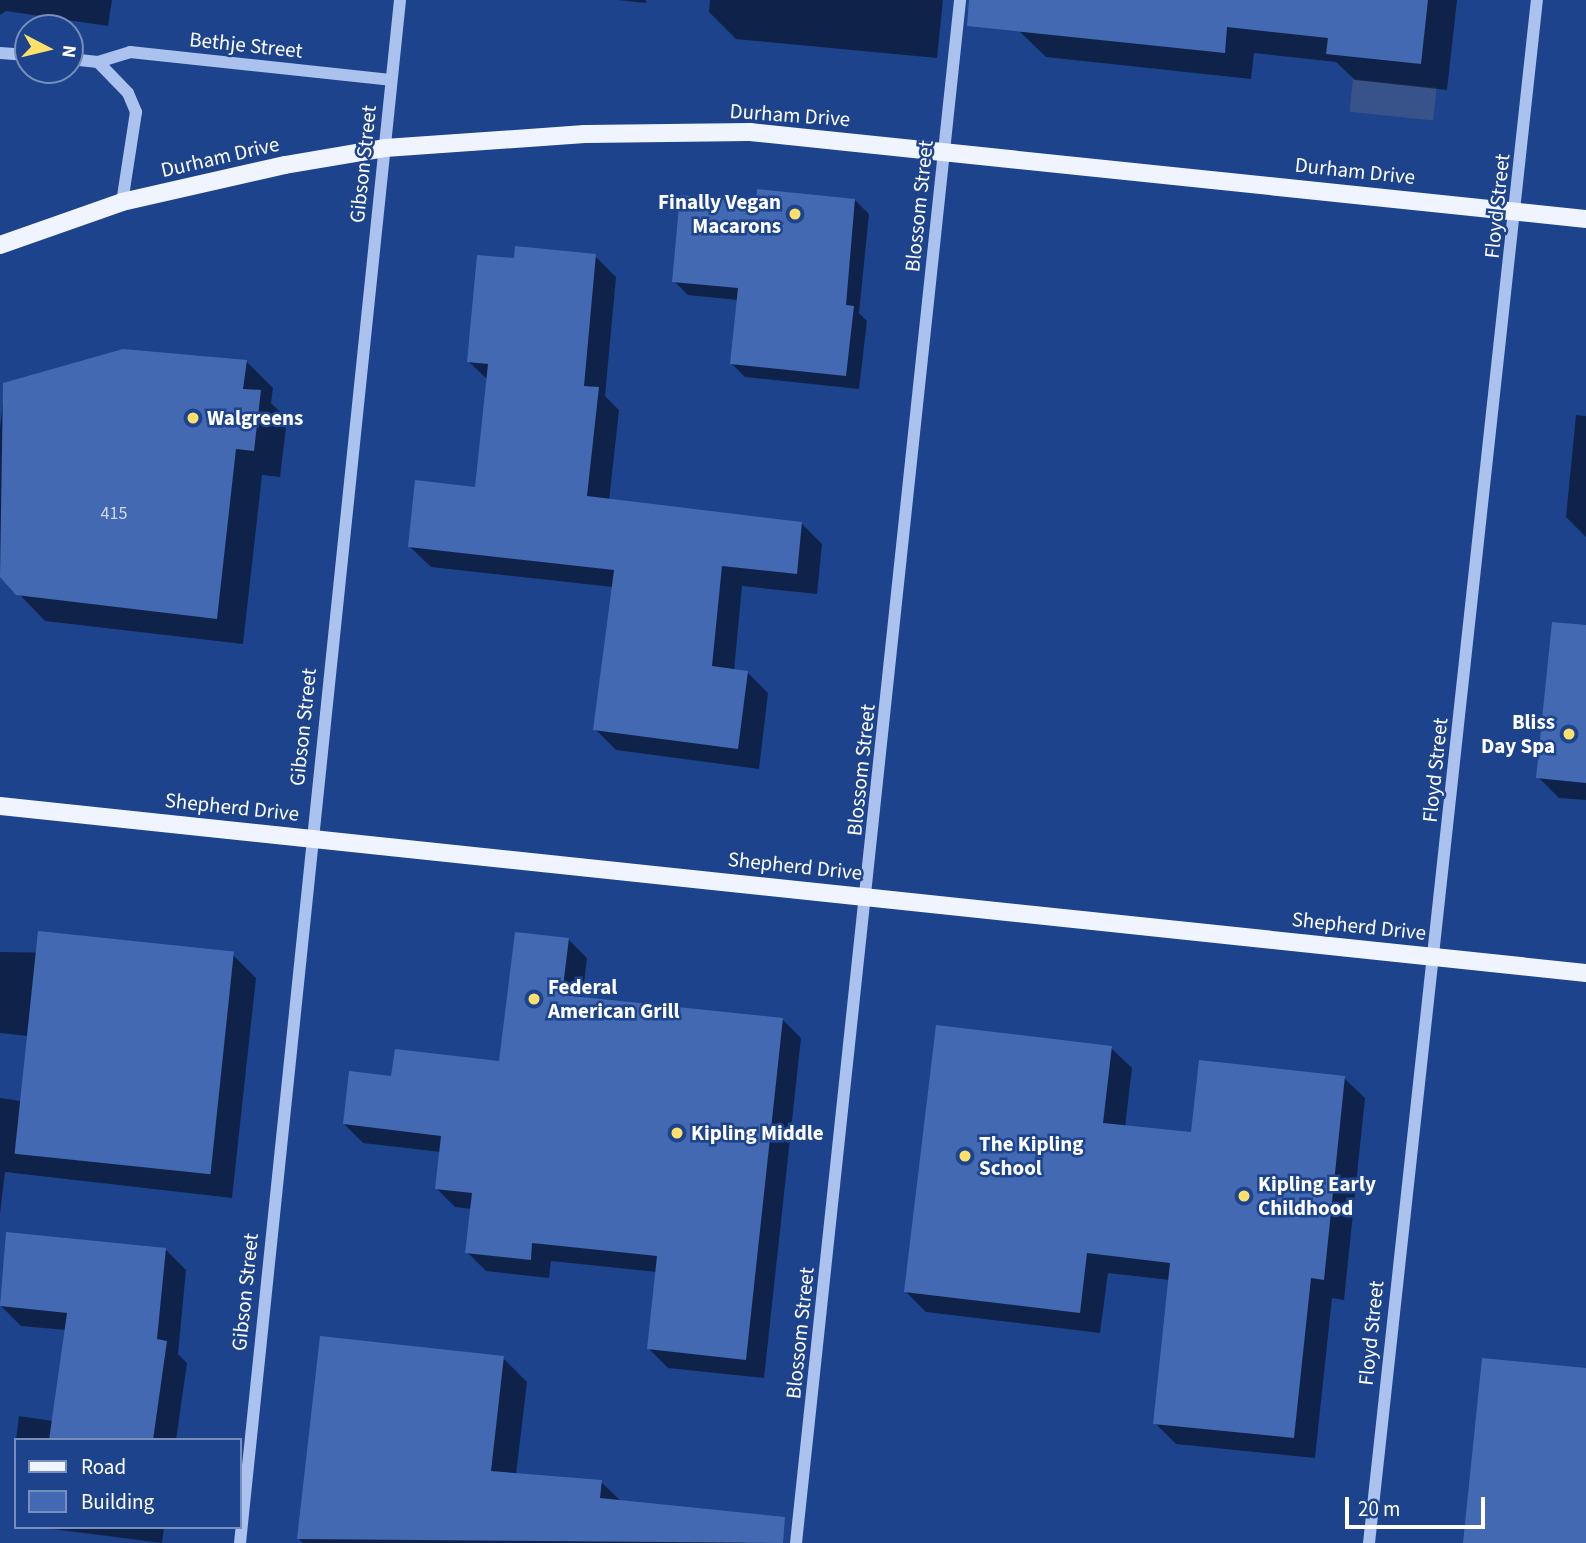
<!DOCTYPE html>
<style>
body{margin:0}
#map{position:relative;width:1586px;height:1543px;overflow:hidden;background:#1d438c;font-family:"Source Sans 3",sans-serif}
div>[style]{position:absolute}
.water>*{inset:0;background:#385389;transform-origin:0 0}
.shadow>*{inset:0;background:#0007}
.building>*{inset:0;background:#4269b2;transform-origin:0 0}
.minor>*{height:12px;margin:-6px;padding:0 6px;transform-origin:6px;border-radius:6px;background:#aac2ed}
.major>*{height:18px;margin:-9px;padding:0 9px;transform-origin:9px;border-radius:9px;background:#f0f4ff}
.dots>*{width:19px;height:19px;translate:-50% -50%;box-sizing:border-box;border:4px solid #1d438c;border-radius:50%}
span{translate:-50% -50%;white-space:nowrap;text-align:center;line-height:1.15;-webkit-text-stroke:5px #1d438c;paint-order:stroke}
.number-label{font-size:18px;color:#d0daec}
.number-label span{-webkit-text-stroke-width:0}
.street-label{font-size:21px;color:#fff}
.poi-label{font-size:21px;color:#fff;font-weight:700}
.right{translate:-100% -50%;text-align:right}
.left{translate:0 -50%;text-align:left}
.legend{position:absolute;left:14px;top:1438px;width:228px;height:91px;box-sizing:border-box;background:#1d438c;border:2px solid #778eba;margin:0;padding:9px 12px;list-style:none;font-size:21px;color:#fff}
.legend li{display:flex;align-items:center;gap:14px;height:35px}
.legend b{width:35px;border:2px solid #778eba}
.north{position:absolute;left:14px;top:14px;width:70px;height:70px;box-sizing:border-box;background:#1d438c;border:2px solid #778eba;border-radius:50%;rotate:97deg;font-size:19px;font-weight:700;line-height:28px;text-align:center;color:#fff}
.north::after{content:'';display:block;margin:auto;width:24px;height:32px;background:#fce069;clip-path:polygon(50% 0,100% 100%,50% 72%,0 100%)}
.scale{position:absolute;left:1345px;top:1497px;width:140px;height:32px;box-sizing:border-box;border:4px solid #fff;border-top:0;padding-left:9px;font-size:21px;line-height:24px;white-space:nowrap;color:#fff;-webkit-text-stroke:5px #1d438c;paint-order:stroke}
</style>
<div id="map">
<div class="water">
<i style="left:1353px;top:79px;width:84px;height:33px;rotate:6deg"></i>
</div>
<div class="shadow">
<i style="clip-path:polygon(0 0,112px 0,108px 26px,6px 11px,0 15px)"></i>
<i style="clip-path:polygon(618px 0,646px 0,646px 3px)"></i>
<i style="clip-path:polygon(710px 0,943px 0,937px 58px,736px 39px,709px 12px)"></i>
<i style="clip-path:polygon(1022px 0,1457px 0,1447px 90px,1355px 80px,1336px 62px,1254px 53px,1251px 79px,1046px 57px,1019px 31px)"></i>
<i style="clip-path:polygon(855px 200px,869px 214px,859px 313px,867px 321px,859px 389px,745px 377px,731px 363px,738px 300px,688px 295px,674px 281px,758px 205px)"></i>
<i style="clip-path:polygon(595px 256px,616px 277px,605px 396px,619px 410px,609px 501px,802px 524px,822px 544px,817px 594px,742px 586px,734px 671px,747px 672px,768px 693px,759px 769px,616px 750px,595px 729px,613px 587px,431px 567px,410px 547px,476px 488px,488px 380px,468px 361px,515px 260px)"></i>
<i style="clip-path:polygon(246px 361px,273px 388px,271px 403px,287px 419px,280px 477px,262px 475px,243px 644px,45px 621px,0 574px,0 428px,5px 384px)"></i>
<i style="clip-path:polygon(1576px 415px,1586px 416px,1586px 537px,1566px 517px)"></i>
<i style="clip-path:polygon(1586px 627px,1586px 800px,1559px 798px,1538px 777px)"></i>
<i style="clip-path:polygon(568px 939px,587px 958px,582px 999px,782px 1019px,801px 1038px,764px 1378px,668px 1368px,649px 1349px,657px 1272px,551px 1261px,549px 1278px,486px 1271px,467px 1252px,472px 1209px,455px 1207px,436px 1188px,441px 1152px,363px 1143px,344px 1124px,393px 1078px,500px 1063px)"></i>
<i style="clip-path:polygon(0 952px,233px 955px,256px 978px,232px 1198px,5px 1172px,0 1214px,0 1098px,21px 1101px,28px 1036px,0 1033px)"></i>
<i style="clip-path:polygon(1111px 1048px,1132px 1068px,1125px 1127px,1193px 1134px,1344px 1078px,1365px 1098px,1344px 1300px,1332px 1298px,1315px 1458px,1176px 1444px,1155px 1423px,1170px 1280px,1108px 1273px,1100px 1333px,926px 1312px,906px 1292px)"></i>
<i style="clip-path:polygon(166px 1250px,186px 1270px,178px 1354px,187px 1363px,176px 1440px,16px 1440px,19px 1416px,53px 1421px,66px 1330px,21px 1326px,0 1305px)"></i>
<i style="clip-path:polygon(503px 1358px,527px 1382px,516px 1475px,601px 1482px,622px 1502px,746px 1536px,745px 1543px,303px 1543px,299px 1539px)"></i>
<i style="clip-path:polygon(37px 1527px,164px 1527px,162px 1543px)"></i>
</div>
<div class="building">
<i style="clip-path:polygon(969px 0,1428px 0,1421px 64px,1326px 54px,1328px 38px,1227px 27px,1225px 53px,967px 26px)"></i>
<i style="clip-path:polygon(757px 189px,855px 199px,846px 305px,854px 306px,846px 376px,730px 364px,738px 288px,672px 282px,680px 195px,756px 203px)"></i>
<i style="clip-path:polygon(515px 246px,596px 254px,584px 386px,599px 387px,587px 496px,802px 522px,797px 574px,722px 566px,712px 666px,748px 671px,738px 749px,593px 730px,614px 570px,408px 547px,415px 480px,475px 487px,488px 364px,467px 362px,477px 255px,514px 258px)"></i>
<i style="clip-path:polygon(123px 349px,247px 360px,243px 389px,261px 390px,254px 451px,236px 449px,217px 619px,16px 595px,0 577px,3px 383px)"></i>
<i style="clip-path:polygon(1552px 622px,1586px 625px,1586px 783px,1536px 778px)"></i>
<i style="left:38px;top:931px;width:197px;height:224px;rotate:6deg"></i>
<i style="clip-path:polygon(515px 932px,569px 938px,562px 995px,783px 1018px,746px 1360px,647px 1349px,657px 1256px,532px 1243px,531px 1260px,465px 1253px,472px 1193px,435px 1189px,441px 1136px,343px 1124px,349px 1071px,391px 1076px,395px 1049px,499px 1061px)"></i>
<i style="clip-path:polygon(936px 1025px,1112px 1046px,1103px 1123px,1191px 1132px,1199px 1060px,1345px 1076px,1324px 1280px,1311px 1278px,1294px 1438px,1153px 1424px,1170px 1263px,1087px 1253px,1080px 1313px,904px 1292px)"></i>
<i style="clip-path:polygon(6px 1232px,166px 1248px,157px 1339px,167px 1341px,153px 1440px,49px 1440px,67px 1313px,0 1306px)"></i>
<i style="clip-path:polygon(320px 1336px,504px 1356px,491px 1471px,602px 1480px,600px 1498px,785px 1517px,783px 1543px,297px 1539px)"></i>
<i style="clip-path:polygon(1482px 1358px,1586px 1368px,1586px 1543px,1463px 1543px)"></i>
</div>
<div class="minor">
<i style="left:0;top:53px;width:28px;rotate:4deg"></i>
<i style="left:70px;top:59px;width:28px;rotate:6deg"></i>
<i style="left:98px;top:62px;width:34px;rotate:-17deg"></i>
<i style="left:130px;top:52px;width:262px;rotate:6.1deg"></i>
<i style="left:98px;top:62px;width:43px;rotate:45.9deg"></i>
<i style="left:128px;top:93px;width:21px;rotate:67deg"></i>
<i style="left:136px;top:112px;width:91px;rotate:98.8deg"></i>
<i style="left:240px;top:1543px;width:1551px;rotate:-84.08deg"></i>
<i style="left:796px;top:1543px;width:1552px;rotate:-83.93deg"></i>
<i style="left:1369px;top:1543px;width:1552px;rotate:-83.79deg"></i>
</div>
<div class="major">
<i style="left:0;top:245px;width:129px;rotate:-19.4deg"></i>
<i style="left:122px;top:202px;width:167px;rotate:-12.8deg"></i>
<i style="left:285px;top:165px;width:101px;rotate:-9.6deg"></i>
<i style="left:385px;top:148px;width:200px;rotate:-4deg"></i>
<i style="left:585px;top:134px;width:165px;rotate:-0.7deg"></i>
<i style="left:750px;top:132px;width:841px;rotate:5.94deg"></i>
<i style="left:0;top:806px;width:1595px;rotate:6.01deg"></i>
</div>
<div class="dots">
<i style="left:795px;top:214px;background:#fce069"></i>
<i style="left:193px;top:418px;background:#fce069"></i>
<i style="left:1569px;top:734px;background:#fce069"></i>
<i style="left:534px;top:999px;background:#fce069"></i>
<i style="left:677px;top:1133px;background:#fce069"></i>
<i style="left:965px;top:1156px;background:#fce069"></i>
<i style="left:1244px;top:1196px;background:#fce069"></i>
</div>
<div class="number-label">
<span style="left:114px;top:514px">415</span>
</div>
<div class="street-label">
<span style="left:246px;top:45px;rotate:6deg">Bethje Street</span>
<span style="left:790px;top:115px;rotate:4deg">Durham Drive</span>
<span style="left:220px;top:157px;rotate:-13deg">Durham Drive</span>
<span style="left:363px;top:164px;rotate:-84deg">Gibson Street</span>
<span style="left:1355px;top:171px;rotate:6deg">Durham Drive</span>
<span style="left:919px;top:206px;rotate:-84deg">Blossom Street</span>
<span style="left:1497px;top:206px;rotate:-84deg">Floyd Street</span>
<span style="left:303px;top:727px;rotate:-84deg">Gibson Street</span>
<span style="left:861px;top:770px;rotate:-84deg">Blossom Street</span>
<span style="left:1435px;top:770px;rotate:-84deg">Floyd Street</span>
<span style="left:232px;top:807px;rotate:6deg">Shepherd Drive</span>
<span style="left:795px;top:866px;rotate:6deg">Shepherd Drive</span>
<span style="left:1359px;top:926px;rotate:6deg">Shepherd Drive</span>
<span style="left:245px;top:1292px;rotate:-84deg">Gibson Street</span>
<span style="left:800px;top:1333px;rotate:-84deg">Blossom Street</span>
<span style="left:1371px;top:1333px;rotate:-84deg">Floyd Street</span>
</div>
<div class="poi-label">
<span class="right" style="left:781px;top:214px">Finally Vegan<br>Macarons</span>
<span class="left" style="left:207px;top:418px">Walgreens</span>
<span class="right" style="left:1555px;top:734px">Bliss<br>Day Spa</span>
<span class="left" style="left:548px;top:999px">Federal<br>American Grill</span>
<span class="left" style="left:691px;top:1133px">Kipling Middle</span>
<span class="left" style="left:979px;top:1156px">The Kipling<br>School</span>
<span class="left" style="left:1258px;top:1196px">Kipling Early<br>Childhood</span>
</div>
<ul class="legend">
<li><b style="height:9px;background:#f0f4ff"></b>Road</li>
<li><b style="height:19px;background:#4269b2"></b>Building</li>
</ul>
<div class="north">N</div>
<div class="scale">20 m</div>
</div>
